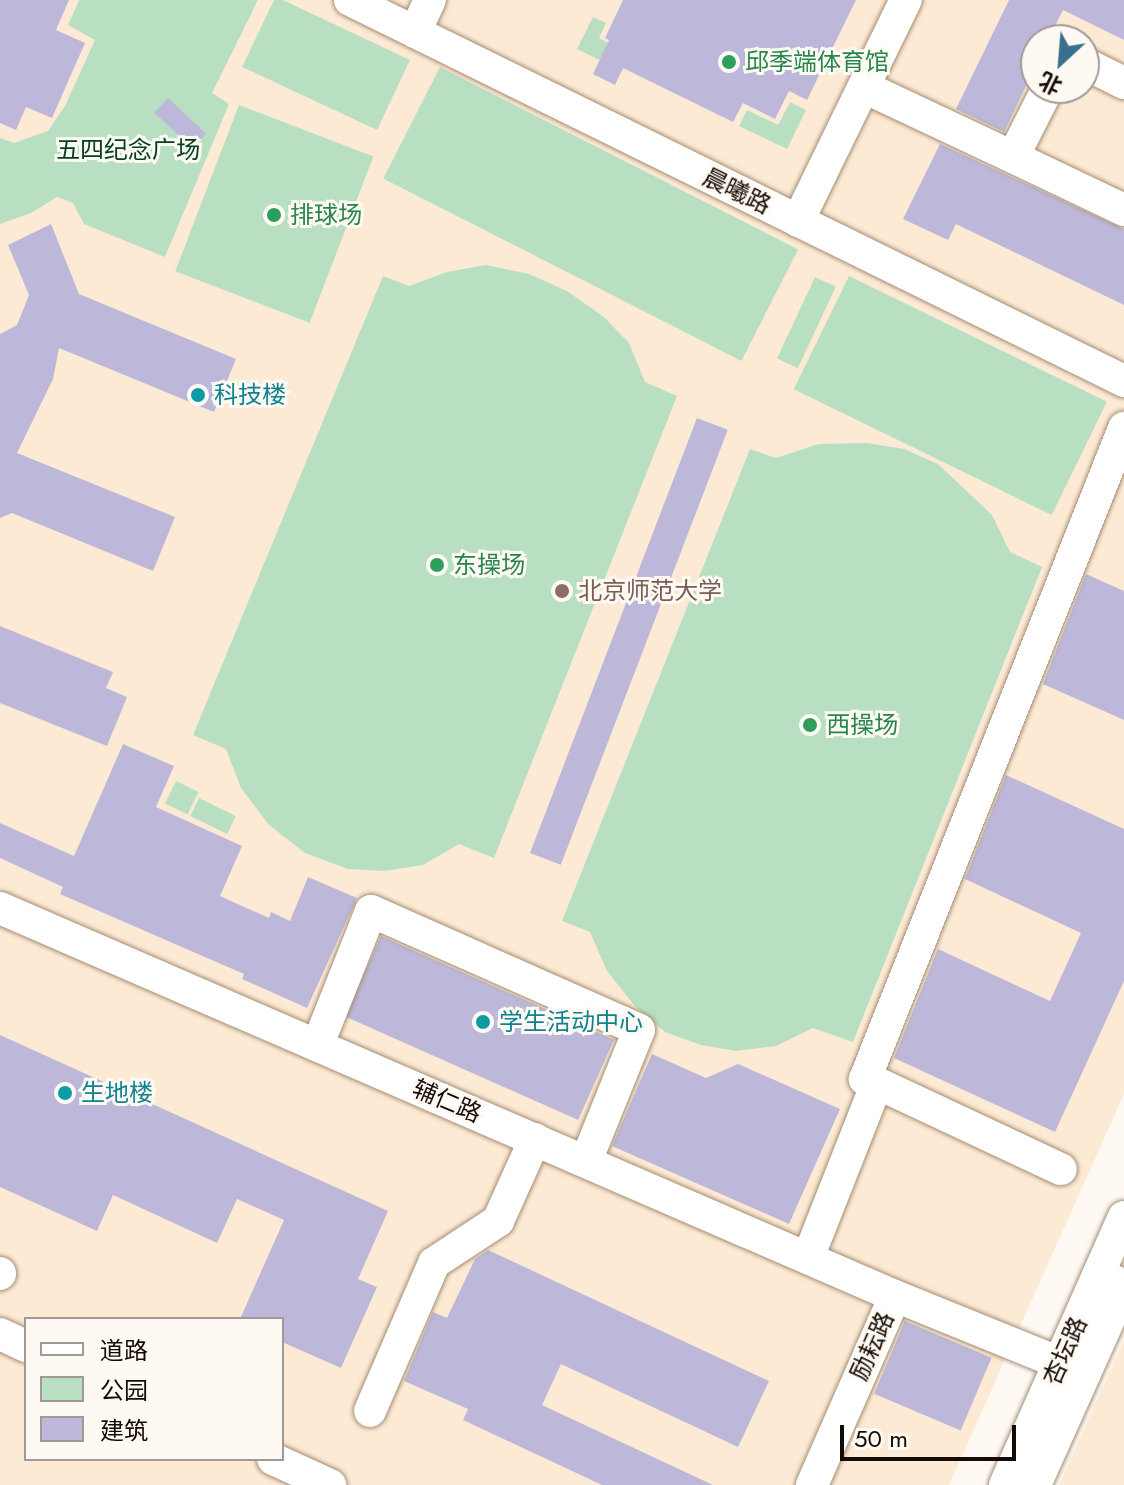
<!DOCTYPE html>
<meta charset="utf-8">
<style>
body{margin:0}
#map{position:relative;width:1124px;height:1485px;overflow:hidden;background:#fff9f4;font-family:Jost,"Noto Sans SC",sans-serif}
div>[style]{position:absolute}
.built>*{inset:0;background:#fdead5}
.green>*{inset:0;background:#b9dfc3;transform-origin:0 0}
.building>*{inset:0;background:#bdb8d9;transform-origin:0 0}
.roads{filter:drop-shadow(0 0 2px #a48d72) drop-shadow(0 0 2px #a48d72)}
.minor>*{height:32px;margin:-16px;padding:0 16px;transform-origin:16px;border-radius:16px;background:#fff}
.dots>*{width:22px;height:22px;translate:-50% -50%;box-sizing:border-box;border:4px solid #fff9f4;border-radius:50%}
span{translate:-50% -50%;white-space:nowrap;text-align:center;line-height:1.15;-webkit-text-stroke:6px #fff9f4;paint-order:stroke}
.leisure-label{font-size:24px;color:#27864d}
.left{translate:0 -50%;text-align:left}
.park-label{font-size:24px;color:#00401e}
.street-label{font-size:24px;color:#140c04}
.culture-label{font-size:24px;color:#0d838f}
.education-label{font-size:24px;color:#785e54}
.legend{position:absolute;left:24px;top:1317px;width:260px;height:144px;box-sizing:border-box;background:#fff9f4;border:2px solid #a19a94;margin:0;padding:10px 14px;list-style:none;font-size:24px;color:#140c04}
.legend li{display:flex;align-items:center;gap:16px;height:40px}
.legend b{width:40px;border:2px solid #a19a94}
.north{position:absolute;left:1020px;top:24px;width:80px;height:80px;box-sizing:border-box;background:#fff9f4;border:2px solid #a19a94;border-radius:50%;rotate:206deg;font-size:22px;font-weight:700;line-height:32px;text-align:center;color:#140c04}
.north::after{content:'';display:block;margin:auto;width:28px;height:36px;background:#39708b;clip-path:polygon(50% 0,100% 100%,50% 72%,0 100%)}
.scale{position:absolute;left:840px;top:1425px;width:176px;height:36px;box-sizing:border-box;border:4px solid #140c04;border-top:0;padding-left:10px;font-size:24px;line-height:28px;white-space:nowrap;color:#140c04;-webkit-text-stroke:6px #fff9f4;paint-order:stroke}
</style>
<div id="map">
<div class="built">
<i style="clip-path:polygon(evenodd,0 0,1124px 0,1124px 1094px,949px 1485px,0 1485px,0 0,1036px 40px,1084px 40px,1084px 88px,1036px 88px,1036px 40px,0 0,26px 1319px,282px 1319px,282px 1459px,26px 1459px,26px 1319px)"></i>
<i style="clip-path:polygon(1124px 1340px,1124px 1485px,1059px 1485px)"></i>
</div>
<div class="green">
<i style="clip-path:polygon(79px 0,258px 0,212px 93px,229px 104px,165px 257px,84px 224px,73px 203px,57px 197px,31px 213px,0 224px,0 138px,14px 143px,48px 131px,65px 106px,95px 40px,68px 25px)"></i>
<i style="clip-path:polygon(274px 0,283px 0,410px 60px,377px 130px,242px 67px)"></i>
<i style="clip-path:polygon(593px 17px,606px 23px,599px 38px,631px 54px,622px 71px,577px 49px)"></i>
<i style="left:440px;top:67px;width:402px;height:125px;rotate:27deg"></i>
<i style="clip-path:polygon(790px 102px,806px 110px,787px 149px,739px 126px,747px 110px,778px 125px)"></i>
<i style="left:239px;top:105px;width:144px;height:178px;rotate:21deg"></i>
<i style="clip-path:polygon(486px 265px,529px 274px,567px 291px,604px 317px,629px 343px,645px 382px,677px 396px,494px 858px,459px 844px,423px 865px,384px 871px,348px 869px,305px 853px,269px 825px,241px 788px,226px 749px,193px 735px,383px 276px,409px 286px,447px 272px)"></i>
<i style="left:849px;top:276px;width:287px;height:126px;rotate:26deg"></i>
<i style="left:815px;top:277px;width:23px;height:90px;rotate:25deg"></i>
<i style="clip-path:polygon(867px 443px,904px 449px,938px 464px,992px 515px,1010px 552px,1042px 567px,853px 1042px,813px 1028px,776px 1046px,736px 1051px,701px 1045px,665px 1032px,634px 1005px,607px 971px,590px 932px,562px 921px,750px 449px,776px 458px,819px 444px)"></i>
<i style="left:176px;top:781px;width:25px;height:25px;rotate:26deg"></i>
<i style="left:199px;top:798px;width:41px;height:20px;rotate:26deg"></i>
</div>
<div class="building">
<i style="clip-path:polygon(0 0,69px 0,56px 30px,85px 43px,52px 118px,26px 107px,16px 130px,0 123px)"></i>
<i style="clip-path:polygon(623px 0,856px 0,807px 100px,789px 91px,775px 119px,743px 103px,733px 122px,623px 68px,615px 85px,593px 74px,609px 40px,605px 38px)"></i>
<i style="clip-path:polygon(1009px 0,1124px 0,1124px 40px,1063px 10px,1048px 40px,1036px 40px,1036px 65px,1004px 132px,956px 109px)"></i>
<i style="left:168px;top:98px;width:52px;height:20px;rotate:43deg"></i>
<i style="clip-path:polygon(940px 144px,1124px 229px,1124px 305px,956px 224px,948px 240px,903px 219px)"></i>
<i style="clip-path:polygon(51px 224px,79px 294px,236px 359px,214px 412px,59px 348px,53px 379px,17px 453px,175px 517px,153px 571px,12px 513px,0 518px,0 334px,17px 325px,29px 295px,8px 245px)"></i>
<i style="left:697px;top:418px;width:33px;height:466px;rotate:21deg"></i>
<i style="clip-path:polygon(1086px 574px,1124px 591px,1124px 720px,1043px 684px)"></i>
<i style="clip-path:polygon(0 626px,113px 672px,106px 688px,127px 697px,107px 746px,0 703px)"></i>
<i style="clip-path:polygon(123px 744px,174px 766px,156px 807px,242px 846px,220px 896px,269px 918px,271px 912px,290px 921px,308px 877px,357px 898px,307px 1008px,242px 979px,244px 974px,60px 894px,63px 887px,0 858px,0 823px,74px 856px)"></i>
<i style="clip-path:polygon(1006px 775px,1124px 829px,1124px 981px,1055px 1132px,894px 1058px,938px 949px,1050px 1001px,1081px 933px,965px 879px)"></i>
<i style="left:381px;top:936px;width:255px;height:88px;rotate:24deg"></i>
<i style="clip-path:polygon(0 1035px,388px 1211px,358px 1279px,377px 1287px,341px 1368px,282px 1342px,282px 1319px,240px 1319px,284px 1220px,237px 1199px,217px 1243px,113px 1195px,97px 1231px,0 1187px)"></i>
<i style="clip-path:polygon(652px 1054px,706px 1078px,738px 1064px,840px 1109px,789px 1224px,612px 1146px)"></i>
<i style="clip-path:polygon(488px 1250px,769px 1381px,738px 1447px,561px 1364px,542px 1405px,713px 1485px,602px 1485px,463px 1420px,468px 1409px,404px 1381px,433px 1312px,447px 1318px,475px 1259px)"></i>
<i style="left:905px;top:1321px;width:94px;height:79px;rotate:23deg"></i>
</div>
<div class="roads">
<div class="minor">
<i style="left:350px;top:0;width:863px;rotate:26.21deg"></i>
<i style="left:415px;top:32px;width:35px;rotate:-65deg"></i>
<i style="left:1084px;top:63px;width:45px;rotate:26.6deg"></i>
<i style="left:864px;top:87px;width:165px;rotate:25.2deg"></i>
<i style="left:1013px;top:157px;width:77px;rotate:-63.1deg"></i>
<i style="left:1013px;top:157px;width:123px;rotate:25.5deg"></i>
<i style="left:798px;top:221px;width:246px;rotate:-64deg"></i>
<i style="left:0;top:908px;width:975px;rotate:23.44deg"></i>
<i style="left:895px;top:1296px;width:205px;rotate:22.1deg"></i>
<i style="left:318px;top:1044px;width:143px;rotate:-68.3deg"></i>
<i style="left:371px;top:911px;width:293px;rotate:23.9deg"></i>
<i style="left:639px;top:1030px;width:141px;rotate:112deg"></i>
<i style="left:877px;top:1083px;width:203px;rotate:25.1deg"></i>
<i style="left:808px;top:1258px;width:188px;rotate:-68.5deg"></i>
<i style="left:877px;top:1083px;width:13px;rotate:-162deg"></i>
<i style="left:865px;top:1079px;width:701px;rotate:-68.3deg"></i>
<i style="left:0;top:1273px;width:1px;rotate:90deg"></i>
<i style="left:0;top:1334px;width:29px;rotate:25deg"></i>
<i style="left:370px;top:1411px;width:161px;rotate:-66.6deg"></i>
<i style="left:434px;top:1263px;width:77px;rotate:-33.3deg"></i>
<i style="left:498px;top:1221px;width:90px;rotate:-65.7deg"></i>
<i style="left:273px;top:1459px;width:63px;rotate:24.5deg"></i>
<i style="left:812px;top:1485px;width:206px;rotate:-66.3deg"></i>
<i style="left:1005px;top:1485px;width:293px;rotate:-66.1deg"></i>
<i style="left:1035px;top:1485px;width:218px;rotate:-65.9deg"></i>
<i style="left:1124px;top:1286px;width:28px;rotate:-154deg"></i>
</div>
</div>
<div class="dots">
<i style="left:729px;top:62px;background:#2e9e5b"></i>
<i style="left:274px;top:215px;background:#2e9e5b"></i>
<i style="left:198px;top:395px;background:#0f9aa8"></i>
<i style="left:437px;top:565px;background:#2e9e5b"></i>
<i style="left:562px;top:591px;background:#8d6e63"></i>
<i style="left:810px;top:725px;background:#2e9e5b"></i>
<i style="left:483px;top:1022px;background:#0f9aa8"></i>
<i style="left:65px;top:1093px;background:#0f9aa8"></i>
</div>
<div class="leisure-label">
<span class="left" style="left:745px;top:62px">邱季端体育馆</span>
<span class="left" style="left:290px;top:215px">排球场</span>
<span class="left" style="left:453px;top:565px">东操场</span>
<span class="left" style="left:826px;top:725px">西操场</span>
</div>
<div class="park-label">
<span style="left:128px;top:150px">五四纪念广场</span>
</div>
<div class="street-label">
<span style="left:737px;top:191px;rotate:26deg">晨曦路</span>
<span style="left:447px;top:1101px;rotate:23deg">辅仁路</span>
<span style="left:872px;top:1346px;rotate:-66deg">励耘路</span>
<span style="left:1065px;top:1351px;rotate:-66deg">杏坛路</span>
</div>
<div class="culture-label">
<span class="left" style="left:214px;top:395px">科技楼</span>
<span class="left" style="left:499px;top:1022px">学生活动中心</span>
<span class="left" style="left:81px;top:1093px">生地楼</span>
</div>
<div class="education-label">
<span class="left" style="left:578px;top:591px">北京师范大学</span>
</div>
<ul class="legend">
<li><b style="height:10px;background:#fff"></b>道路</li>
<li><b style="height:22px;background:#b9dfc3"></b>公园</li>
<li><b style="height:22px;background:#bdb8d9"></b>建筑</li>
</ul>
<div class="north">北</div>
<div class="scale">50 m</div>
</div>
